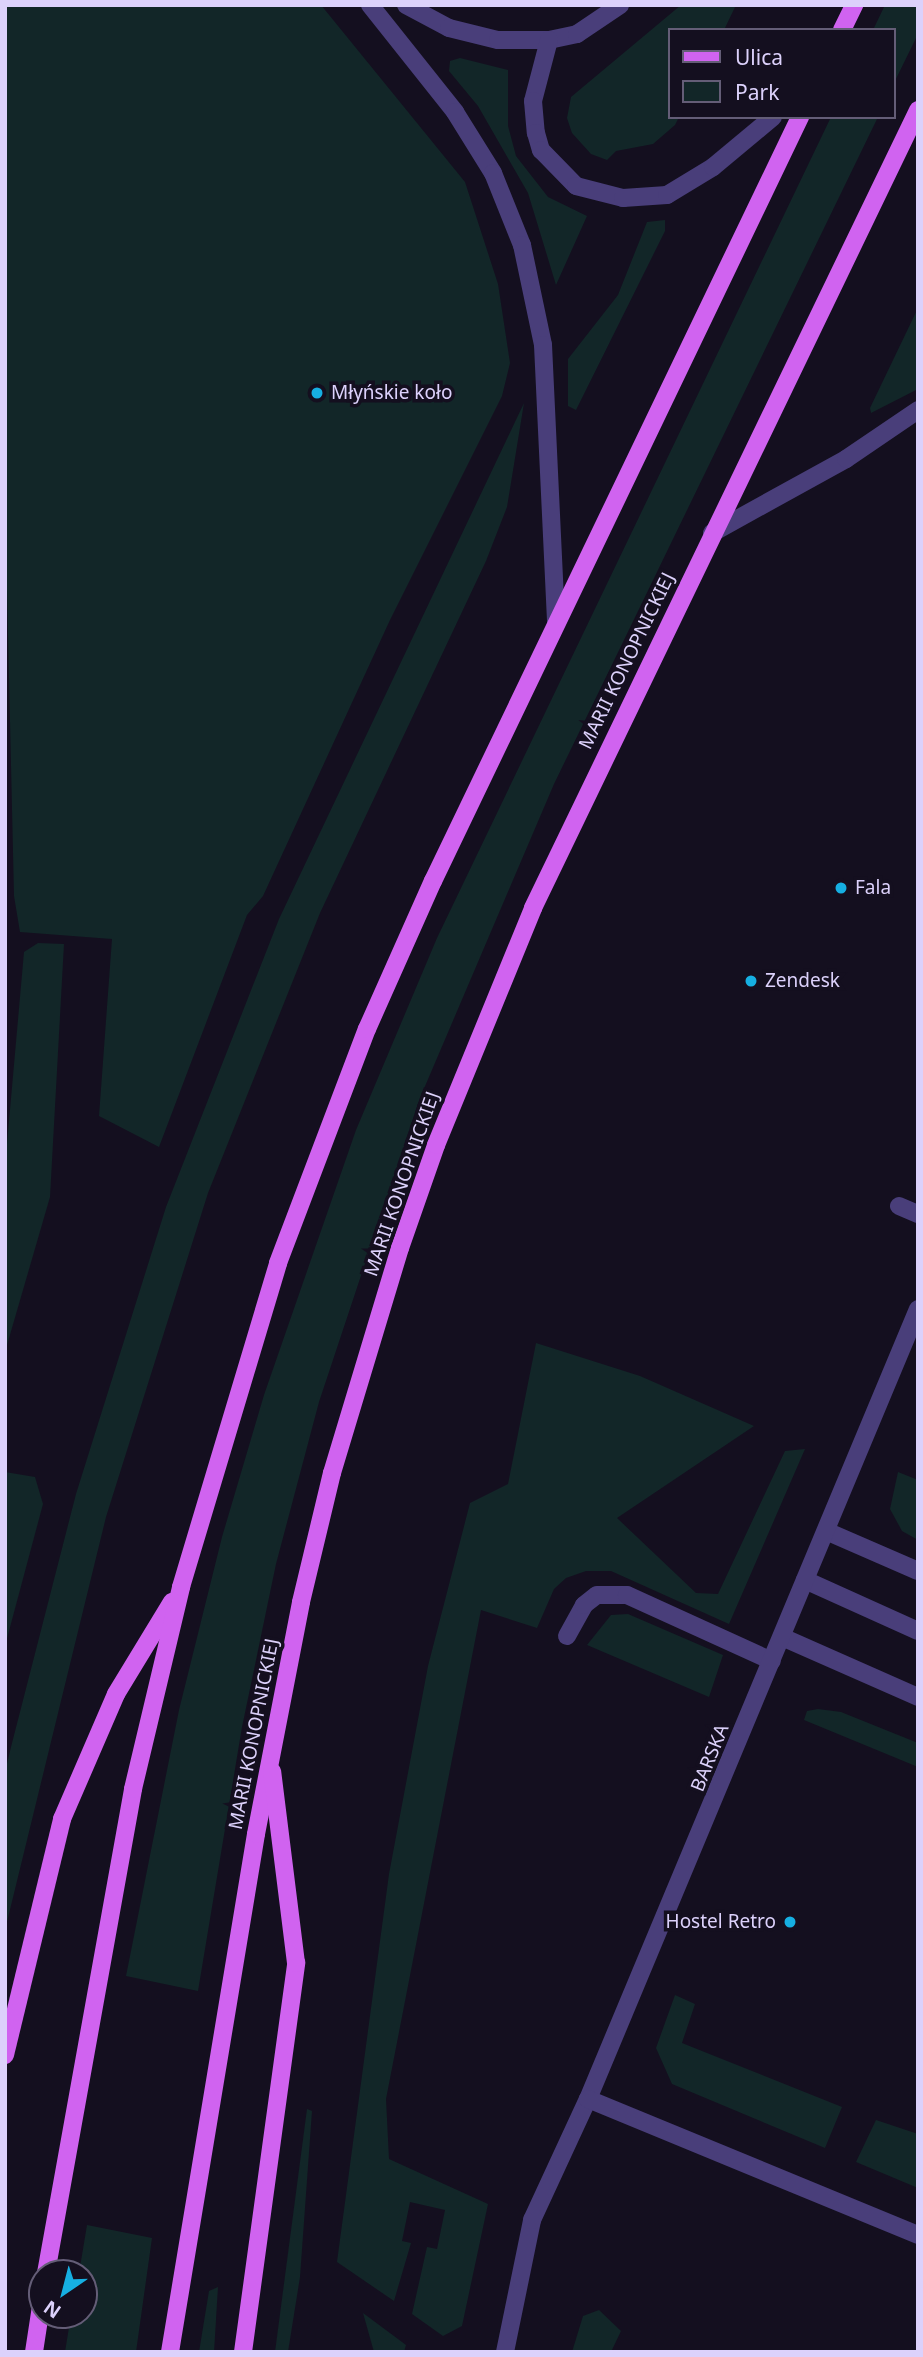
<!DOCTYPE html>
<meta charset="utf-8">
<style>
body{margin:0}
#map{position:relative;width:923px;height:2357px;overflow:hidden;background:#140f1f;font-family:"Noto Sans",sans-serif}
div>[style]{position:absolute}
.green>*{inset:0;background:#122628}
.service>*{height:18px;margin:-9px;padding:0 9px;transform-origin:9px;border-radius:9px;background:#493e7a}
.minor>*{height:18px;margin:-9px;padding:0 9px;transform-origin:9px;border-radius:9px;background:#493e7a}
.primary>*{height:18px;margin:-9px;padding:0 9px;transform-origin:9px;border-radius:9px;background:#d063f0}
.dots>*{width:19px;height:19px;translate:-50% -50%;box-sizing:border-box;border:4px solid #140f1f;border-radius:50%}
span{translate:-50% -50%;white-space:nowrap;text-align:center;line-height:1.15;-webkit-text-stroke:7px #140f1f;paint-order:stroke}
.poi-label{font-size:19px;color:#dcd1fb}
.left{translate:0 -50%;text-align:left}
.right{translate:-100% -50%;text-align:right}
.street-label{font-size:19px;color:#dcd1fb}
.frame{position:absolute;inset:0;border:7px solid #dcd1fb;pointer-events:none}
.legend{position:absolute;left:668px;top:28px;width:228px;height:91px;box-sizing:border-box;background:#140f1f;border:2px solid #645d77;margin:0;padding:9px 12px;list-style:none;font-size:21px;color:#dcd1fb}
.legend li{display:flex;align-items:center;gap:14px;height:35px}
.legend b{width:35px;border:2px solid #645d77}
.north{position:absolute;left:28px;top:2259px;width:70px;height:70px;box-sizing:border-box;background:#140f1f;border:2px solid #645d77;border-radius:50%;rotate:215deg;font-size:19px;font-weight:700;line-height:28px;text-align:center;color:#dcd1fb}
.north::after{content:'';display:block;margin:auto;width:24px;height:32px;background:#16afe2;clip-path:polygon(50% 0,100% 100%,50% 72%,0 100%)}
</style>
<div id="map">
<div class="green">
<i style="clip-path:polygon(5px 5px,321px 5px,465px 182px,498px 284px,510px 363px,502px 396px,390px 620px,263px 896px,247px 915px,159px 1147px,99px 1116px,112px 939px,20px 932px,14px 896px,5px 502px)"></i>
<i style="clip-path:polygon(681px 5px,736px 5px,724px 30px,669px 30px,669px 117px,679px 117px,675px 125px,653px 144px,616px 151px,607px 160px,591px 154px,572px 133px,567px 118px,571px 97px)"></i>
<i style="clip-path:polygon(885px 5px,918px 5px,918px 34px,893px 85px,893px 30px,873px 30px)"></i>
<i style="clip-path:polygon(460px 58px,508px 70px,508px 126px,516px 156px,548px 197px,587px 216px,556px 285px,528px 193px,478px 106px,449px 71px,450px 61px)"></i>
<i style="clip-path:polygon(831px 117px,878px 117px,554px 784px,420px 1098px,319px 1402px,276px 1564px,242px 1727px,198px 1991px,126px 1976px,179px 1710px,222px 1537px,264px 1395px,356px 1130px,437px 938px)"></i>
<i style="clip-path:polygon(665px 220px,665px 231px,576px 410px,568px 406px,568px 359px,618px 295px,647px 222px)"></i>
<i style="clip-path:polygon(918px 308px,918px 389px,871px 413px,870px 408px)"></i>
<i style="clip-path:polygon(524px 403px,507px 507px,486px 561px,320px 913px,208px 1193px,106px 1517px,5px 1930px,5px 1772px,11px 1747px,76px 1494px,166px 1207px,279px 919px)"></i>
<i style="clip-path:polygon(38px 943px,64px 944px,50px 1197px,5px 1352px,5px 1166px,24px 952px)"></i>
<i style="clip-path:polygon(536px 1343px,640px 1376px,754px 1426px,617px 1518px,696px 1593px,718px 1594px,785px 1451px,805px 1449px,729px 1624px,611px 1571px,586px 1571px,566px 1578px,554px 1589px,537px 1628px,481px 1610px,386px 2099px,389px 2159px,488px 2204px,462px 2326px,443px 2336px,412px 2314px,427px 2247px,437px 2249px,445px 2210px,410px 2202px,402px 2241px,411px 2243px,394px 2301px,337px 2262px,389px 1874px,428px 1666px,470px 1503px,508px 1484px)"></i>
<i style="clip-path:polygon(5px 1472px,35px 1477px,43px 1504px,5px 1646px)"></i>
<i style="clip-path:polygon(898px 1472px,918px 1480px,918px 1540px,902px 1531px,890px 1509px)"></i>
<i style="clip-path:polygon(628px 1614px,723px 1655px,709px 1697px,587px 1645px,611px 1615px)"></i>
<i style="clip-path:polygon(818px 1709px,841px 1712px,918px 1743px,918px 1767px,804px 1720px,807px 1711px)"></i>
<i style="clip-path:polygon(675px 1995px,695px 2004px,682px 2043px,842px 2107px,825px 2148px,672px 2084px,656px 2048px)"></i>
<i style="clip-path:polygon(307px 2109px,312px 2111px,300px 2277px,288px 2352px,275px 2352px)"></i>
<i style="clip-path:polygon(876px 2120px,918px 2134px,918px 2188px,856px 2162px)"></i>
<i style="clip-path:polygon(87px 2225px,152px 2238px,136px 2352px,65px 2352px,71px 2315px,84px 2315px,84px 2273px,79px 2273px)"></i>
<i style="clip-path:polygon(218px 2287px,214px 2352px,199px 2352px,209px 2291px)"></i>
<i style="clip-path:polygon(599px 2310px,621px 2331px,611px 2352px,572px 2352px,583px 2316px)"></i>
<i style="clip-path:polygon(363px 2313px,406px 2345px,404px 2352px,374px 2352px)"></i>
</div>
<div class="service">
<i style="left:370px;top:5px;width:137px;rotate:51.5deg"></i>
<i style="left:455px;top:112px;width:72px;rotate:58.1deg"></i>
<i style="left:493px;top:173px;width:78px;rotate:68.1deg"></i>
<i style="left:522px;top:245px;width:102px;rotate:78.1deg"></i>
<i style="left:543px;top:345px;width:277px;rotate:87.3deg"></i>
<i style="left:406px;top:5px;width:49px;rotate:28.1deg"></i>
<i style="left:449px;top:28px;width:50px;rotate:13.8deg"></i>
<i style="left:498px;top:40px;width:51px"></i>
<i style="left:549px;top:40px;width:29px;rotate:-12deg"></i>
<i style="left:577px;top:34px;width:52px;rotate:-34deg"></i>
<i style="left:549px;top:40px;width:63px;rotate:104.7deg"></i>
<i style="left:533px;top:101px;width:32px;rotate:85deg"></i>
<i style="left:536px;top:133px;width:18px;rotate:74deg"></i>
<i style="left:541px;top:150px;width:50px;rotate:45.8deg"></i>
<i style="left:576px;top:186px;width:49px;rotate:14.3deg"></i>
<i style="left:623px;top:198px;width:44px;rotate:-3.9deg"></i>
<i style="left:667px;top:195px;width:54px;rotate:-31.3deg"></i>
<i style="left:713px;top:167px;width:78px;rotate:-39.8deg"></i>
<i style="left:899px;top:1206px;width:21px;rotate:23deg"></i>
<i style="left:826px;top:1531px;width:100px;rotate:23.5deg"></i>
<i style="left:805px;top:1580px;width:124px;rotate:24.3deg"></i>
<i style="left:567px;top:1636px;width:35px;rotate:-61deg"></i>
<i style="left:584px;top:1605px;width:16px;rotate:-38deg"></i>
<i style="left:597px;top:1595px;width:30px"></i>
<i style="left:627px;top:1595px;width:159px;rotate:24.5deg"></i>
<i style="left:782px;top:1637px;width:149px;rotate:23.8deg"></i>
<i style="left:505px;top:2352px;width:135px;rotate:-78.4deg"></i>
<i style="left:532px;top:2220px;width:133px;rotate:-65.2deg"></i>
</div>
<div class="minor">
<i style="left:712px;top:533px;width:153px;rotate:-28.9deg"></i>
<i style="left:846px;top:459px;width:87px;rotate:-34.2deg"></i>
<i style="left:918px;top:1309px;width:856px;rotate:112.67deg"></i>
<i style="left:588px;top:2099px;width:357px;rotate:22.4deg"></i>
</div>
<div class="primary">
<i style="left:842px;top:30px;width:28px;rotate:-64deg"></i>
<i style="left:5px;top:2055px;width:243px;rotate:-76.4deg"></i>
<i style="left:62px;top:1819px;width:136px;rotate:-66.6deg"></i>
<i style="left:116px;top:1694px;width:108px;rotate:-58.7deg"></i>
<i style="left:46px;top:2273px;width:492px;rotate:-79.8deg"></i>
<i style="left:133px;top:1789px;width:208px;rotate:-76.6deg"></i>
<i style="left:181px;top:1587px;width:338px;rotate:-73.3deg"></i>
<i style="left:278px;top:1263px;width:250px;rotate:-69.2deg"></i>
<i style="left:367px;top:1029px;width:162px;rotate:-66deg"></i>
<i style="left:433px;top:881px;width:848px;rotate:-64.34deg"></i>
<i style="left:34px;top:2352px;width:53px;rotate:-81.3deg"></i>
<i style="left:170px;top:2352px;width:525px;rotate:-80.57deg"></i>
<i style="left:256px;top:1834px;width:236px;rotate:-79deg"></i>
<i style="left:301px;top:1602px;width:133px;rotate:-76.5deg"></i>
<i style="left:332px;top:1473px;width:235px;rotate:-73.2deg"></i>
<i style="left:400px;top:1248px;width:109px;rotate:-70.7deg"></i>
<i style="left:436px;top:1145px;width:256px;rotate:-67.7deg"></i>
<i style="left:533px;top:908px;width:886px;rotate:-64.24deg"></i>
<i style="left:243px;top:2352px;width:393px;rotate:-82.2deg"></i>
<i style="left:296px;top:1963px;width:193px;rotate:-97.1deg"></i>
</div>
<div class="dots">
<i style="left:317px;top:393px;background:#16afe2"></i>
<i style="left:841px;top:888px;background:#16afe2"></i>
<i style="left:751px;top:981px;background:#16afe2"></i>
<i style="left:790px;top:1922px;background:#16afe2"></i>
</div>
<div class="poi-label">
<span class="left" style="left:331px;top:393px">Młyńskie koło</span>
<span class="left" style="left:855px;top:888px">Fala</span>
<span class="left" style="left:765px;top:981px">Zendesk</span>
<span class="right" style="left:776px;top:1922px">Hostel Retro</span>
</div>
<div class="street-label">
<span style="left:627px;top:661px;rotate:-64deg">MARII KONOPNICKIEJ</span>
<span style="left:402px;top:1184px;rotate:-71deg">MARII KONOPNICKIEJ</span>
<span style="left:254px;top:1734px;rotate:-79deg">MARII KONOPNICKIEJ</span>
<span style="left:710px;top:1758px;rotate:-68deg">BARSKA</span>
</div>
<div class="frame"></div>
<ul class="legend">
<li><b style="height:9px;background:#d063f0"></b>Ulica</li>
<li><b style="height:19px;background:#122628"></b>Park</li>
</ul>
<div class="north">N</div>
</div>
